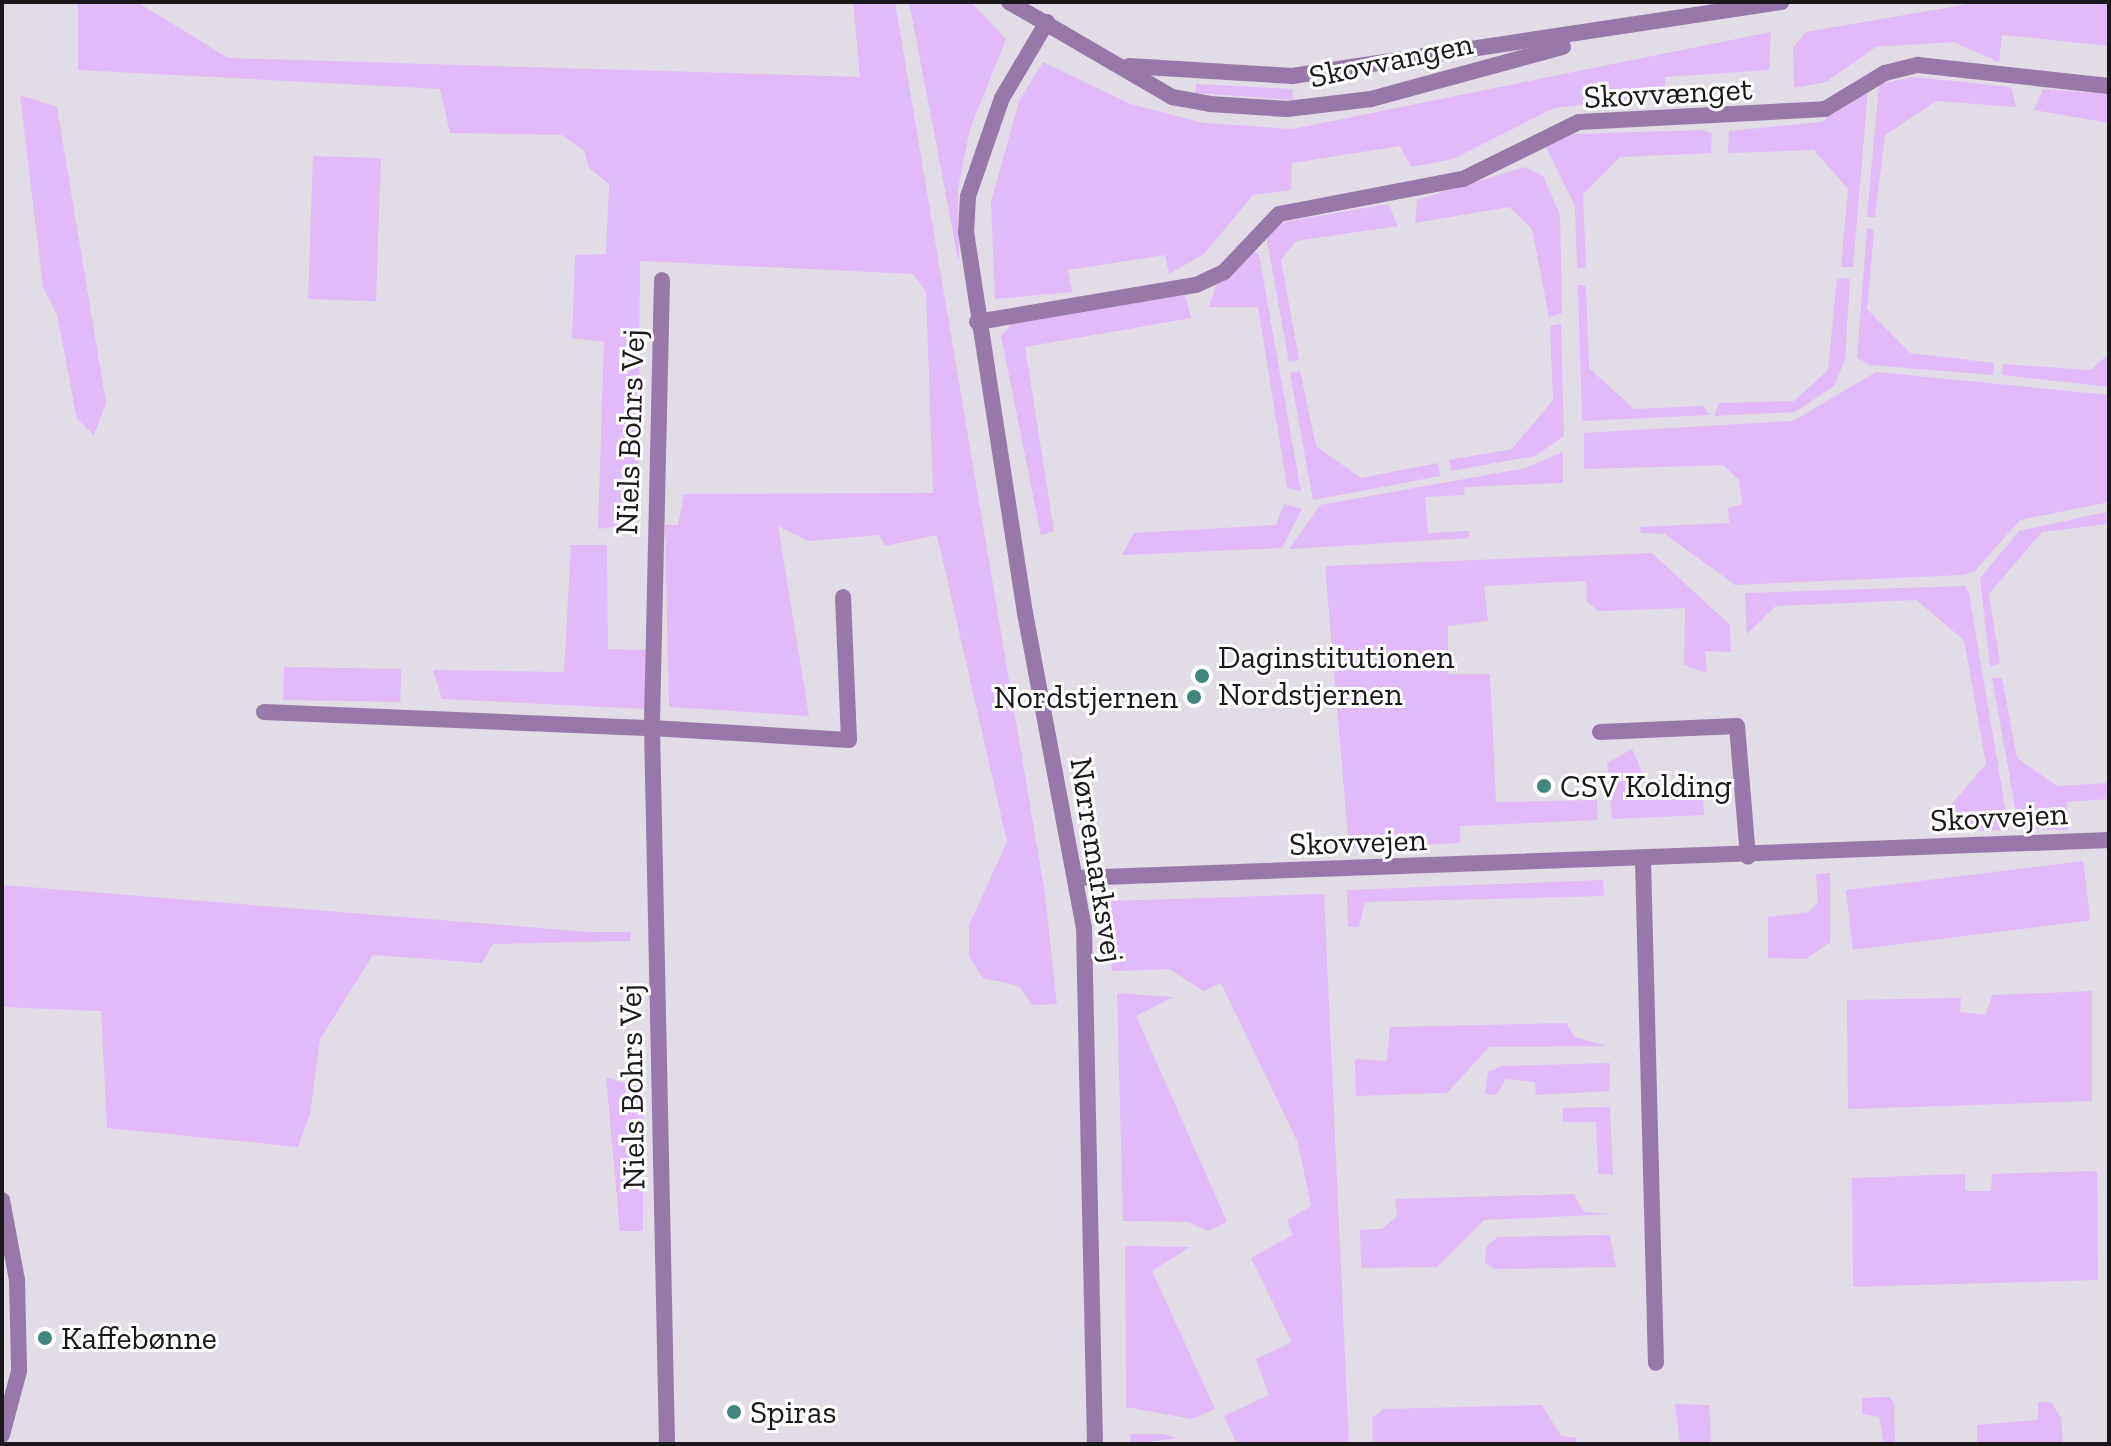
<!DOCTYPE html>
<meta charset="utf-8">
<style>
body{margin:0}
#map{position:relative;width:2111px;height:1446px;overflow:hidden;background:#e1dce5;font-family:"Zilla Slab",serif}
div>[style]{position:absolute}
.green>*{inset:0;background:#e0baf9;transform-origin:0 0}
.minor>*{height:16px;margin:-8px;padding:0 8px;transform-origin:8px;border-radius:8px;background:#9678a9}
.tertiary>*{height:16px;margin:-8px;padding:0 8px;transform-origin:8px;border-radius:8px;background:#9678a9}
.dots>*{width:22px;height:22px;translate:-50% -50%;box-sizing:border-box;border:4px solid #fff;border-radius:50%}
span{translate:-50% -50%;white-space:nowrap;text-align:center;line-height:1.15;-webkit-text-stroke:6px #fff;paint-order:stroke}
.street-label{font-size:32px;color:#1a181b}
.poi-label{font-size:32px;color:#1a181b}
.left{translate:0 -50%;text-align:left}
.right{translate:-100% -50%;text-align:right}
.frame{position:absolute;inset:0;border:4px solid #1a181b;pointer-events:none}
</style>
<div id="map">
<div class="green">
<i style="clip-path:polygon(78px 2px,137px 2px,228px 58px,860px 77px,853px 2px,895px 2px,1045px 894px,1057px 1004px,1032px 1005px,1019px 986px,983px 978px,969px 956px,969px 925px,1007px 842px,937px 535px,885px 546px,879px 535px,808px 541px,778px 526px,809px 716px,669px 707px,665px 525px,678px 525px,684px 494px,933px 493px,926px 292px,913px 274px,640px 261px,638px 524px,598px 529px,604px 342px,572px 338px,575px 255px,606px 254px,609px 184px,589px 168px,585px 151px,562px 135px,450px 133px,440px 89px,78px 70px)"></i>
<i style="clip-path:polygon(909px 2px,971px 2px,1006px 39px,970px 129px,958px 189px,959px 263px)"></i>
<i style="clip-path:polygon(1980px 2px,2109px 2px,2109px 46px,2002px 35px,1999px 62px,1953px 42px,1876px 47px,1826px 82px,1794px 88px,1793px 47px,1806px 32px)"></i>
<i style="clip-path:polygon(1771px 32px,1769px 70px,1665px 77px,1665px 95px,1554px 108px,1453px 159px,1411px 167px,1400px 146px,1292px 163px,1291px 190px,1253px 195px,1204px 254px,1169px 274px,1165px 255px,1068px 270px,1072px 292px,995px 299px,991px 202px,1019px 101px,1043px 62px,1130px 104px,1204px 123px,1293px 129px)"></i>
<i style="clip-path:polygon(1913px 77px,2011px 87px,2016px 107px,1936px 101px,1885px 135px,1875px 217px,1867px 217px,1879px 84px)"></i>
<i style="clip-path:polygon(1196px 84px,1292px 89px,1293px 100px,1195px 93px)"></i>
<i style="clip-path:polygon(2043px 89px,2109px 94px,2109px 123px,2034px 110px)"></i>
<i style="clip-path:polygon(1868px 90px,1853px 267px,1841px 267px,1848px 189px,1814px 150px,1728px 153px,1729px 131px,1821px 122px)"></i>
<i style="clip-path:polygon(20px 95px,57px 107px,106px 403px,94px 435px,77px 419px,57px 315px,43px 287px)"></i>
<i style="clip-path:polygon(1703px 130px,1712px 134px,1711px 153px,1620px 157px,1583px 194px,1586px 267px,1577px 268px,1575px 206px,1546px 147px,1574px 134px)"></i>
<i style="left:313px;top:156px;width:68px;height:143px;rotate:2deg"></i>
<i style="clip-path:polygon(1525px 167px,1543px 176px,1560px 215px,1562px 313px,1549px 317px,1532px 229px,1509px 207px,1415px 223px,1417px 200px)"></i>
<i style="clip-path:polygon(1388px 204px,1398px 226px,1296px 241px,1281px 260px,1299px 360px,1289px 362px,1266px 235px,1284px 222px)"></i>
<i style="clip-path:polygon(1867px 228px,1874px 230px,1867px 309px,1910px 353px,1994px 363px,1993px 375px,1870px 365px,1857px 358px)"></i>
<i style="clip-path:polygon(1255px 252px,1259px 255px,1301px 492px,1287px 487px,1258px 307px,1209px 307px,1216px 286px)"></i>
<i style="clip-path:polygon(1837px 278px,1850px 279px,1845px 360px,1834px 386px,1795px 412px,1714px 416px,1719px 403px,1794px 401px,1828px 370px)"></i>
<i style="clip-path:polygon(1578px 285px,1586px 285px,1589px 368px,1634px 409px,1704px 406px,1709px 415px,1582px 421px)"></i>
<i style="clip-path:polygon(1185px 295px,1191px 318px,1025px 347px,1054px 531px,1041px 535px,1001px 336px,1012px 324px)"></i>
<i style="clip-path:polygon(1561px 324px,1564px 436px,1535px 456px,1451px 471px,1449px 460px,1512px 449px,1553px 400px,1550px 326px)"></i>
<i style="clip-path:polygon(2109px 354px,2109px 387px,2002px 375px,2003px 364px,2090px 370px)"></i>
<i style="clip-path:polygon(1300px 371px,1316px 446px,1361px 478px,1438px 463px,1440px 476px,1313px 500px,1290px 373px)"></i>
<i style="clip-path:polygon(1876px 372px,2109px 395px,2109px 502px,2020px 520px,1975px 571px,1963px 575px,1735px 585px,1665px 534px,1641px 533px,1640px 527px,1729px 523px,1728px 508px,1742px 504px,1739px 480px,1723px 465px,1584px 469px,1584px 433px,1793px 421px)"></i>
<i style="clip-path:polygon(1563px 452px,1563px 483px,1465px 487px,1464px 495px,1425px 497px,1428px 533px,1469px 531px,1469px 538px,1289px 549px,1320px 505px,1526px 468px)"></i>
<i style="clip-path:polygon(1284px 504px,1302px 509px,1282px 548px,1122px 555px,1134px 533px,1276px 525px)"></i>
<i style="clip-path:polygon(2106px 512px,2107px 524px,2042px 532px,1989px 594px,2000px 663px,1990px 667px,1980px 578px,2019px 531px)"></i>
<i style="clip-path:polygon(571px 545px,607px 545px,608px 649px,645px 650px,647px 709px,442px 699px,433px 670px,564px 672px)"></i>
<i style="clip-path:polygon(1652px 553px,1730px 625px,1731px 652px,1705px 651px,1707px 673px,1684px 665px,1685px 608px,1599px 611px,1587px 602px,1586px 581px,1484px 586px,1488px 621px,1448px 626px,1448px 674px,1490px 674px,1496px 802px,1597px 800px,1598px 820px,1460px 826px,1460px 843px,1349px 848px,1325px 566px)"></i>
<i style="clip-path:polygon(1965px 586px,1969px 594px,2009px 830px,1953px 832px,1951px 805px,1986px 764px,1964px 640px,1916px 600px,1776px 606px,1747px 634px,1745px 593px)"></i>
<i style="left:284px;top:667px;width:117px;height:33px;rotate:1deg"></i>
<i style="clip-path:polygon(1992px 678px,2002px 678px,2017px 758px,2057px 786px,2109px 783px,2109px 799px,2067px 802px,2068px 830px,2019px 829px)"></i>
<i style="clip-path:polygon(1632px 749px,1647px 783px,1630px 783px,1630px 798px,1703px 797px,1704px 815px,1612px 819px,1607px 763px)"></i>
<i style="left:2083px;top:861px;width:60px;height:239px;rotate:83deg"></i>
<i style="clip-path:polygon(1830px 873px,1830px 942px,1806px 959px,1768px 958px,1768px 917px,1808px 912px,1818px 903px,1816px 874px)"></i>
<i style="clip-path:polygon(1603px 880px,1604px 896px,1365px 902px,1359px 927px,1348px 927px,1347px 890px)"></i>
<i style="clip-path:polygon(2px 885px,590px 932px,631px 932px,630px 941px,493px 944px,482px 963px,373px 955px,320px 1039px,310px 1114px,298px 1147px,107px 1128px,101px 1011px,2px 1007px)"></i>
<i style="clip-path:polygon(1324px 894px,1349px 1444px,1237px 1444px,1224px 1416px,1269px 1395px,1256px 1359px,1292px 1342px,1251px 1258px,1293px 1235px,1287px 1220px,1311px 1206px,1298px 1143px,1221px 983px,1204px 991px,1169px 969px,1112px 971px,1106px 911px,1109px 901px)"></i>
<i style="clip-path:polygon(2092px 991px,2092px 1101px,1848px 1109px,1847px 1000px,1961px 998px,1960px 1012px,1986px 1015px,1992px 995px)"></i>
<i style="clip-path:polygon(1117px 993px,1173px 997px,1136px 1016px,1227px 1222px,1208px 1231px,1188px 1222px,1123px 1221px)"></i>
<i style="clip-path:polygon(1566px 1023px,1575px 1037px,1607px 1046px,1489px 1047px,1447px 1093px,1356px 1096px,1355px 1059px,1387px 1061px,1390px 1027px)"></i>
<i style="clip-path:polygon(1610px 1063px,1609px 1091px,1536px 1095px,1535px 1082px,1506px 1079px,1496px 1095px,1485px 1094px,1488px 1072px,1502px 1066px)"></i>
<i style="clip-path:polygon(606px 1077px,643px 1089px,643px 1231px,620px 1231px)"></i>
<i style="clip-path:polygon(1610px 1107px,1613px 1175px,1598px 1174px,1596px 1122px,1563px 1122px,1563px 1108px)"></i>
<i style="clip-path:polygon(2097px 1171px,2098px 1280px,1853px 1287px,1852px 1178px,1965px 1174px,1965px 1191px,1991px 1191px,1992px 1174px)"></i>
<i style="clip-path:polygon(1574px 1194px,1584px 1212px,1612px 1214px,1484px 1220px,1437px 1267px,1361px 1268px,1360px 1230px,1382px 1229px,1397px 1216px,1395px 1199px)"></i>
<i style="clip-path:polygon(1498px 1237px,1610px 1235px,1616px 1267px,1494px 1269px,1485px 1263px,1486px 1246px)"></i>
<i style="clip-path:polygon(1125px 1246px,1190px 1247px,1152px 1271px,1215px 1409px,1192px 1419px,1126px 1407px)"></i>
<i style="clip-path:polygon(1889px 1397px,1894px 1403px,1895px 1444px,1884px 1444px,1879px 1417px,1862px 1414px,1862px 1398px)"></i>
<i style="clip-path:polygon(2038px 1402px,2051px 1402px,2061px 1418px,2063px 1444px,1977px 1444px,1977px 1425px,2038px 1420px)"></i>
<i style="clip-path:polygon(1675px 1404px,1709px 1405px,1711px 1444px,1680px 1444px)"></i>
<i style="clip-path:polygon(1542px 1405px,1561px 1436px,1576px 1438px,1576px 1444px,1373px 1444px,1372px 1418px,1383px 1409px)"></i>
<i style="clip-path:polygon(1130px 1434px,1164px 1434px,1177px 1438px,1131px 1444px)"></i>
</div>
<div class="minor">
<i style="left:1047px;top:22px;width:88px;rotate:120.6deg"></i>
<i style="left:1002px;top:98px;width:104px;rotate:109.1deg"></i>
<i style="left:968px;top:196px;width:36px;rotate:93deg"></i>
<i style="left:966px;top:232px;width:386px;rotate:81.2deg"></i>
<i style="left:1025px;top:613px;width:320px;rotate:79.4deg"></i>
<i style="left:1084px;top:928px;width:516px;rotate:88.78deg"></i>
<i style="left:662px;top:280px;width:448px;rotate:91.3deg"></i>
<i style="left:652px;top:728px;width:197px;rotate:3.5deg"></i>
<i style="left:849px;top:740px;width:143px;rotate:-92.4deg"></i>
<i style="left:977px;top:322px;width:222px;rotate:-9.6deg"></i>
<i style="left:1196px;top:285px;width:31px;rotate:-25deg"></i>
<i style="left:1224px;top:272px;width:80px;rotate:-46.5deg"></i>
<i style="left:1279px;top:214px;width:187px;rotate:-10.8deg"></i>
<i style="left:1463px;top:179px;width:129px;rotate:-26.2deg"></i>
<i style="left:1579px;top:122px;width:246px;rotate:-3deg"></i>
<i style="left:1825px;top:109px;width:70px;rotate:-31deg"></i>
<i style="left:1885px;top:73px;width:34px;rotate:-14deg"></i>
<i style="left:1918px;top:65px;width:192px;rotate:6.3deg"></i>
<i style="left:264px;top:712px;width:388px;rotate:2.4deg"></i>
<i style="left:652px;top:728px;width:716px;rotate:88.8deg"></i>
<i style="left:1600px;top:732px;width:137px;rotate:-2.5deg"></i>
<i style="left:1737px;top:726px;width:131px;rotate:85.2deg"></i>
<i style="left:1643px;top:861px;width:502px;rotate:88.52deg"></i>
<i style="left:1075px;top:878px;width:1035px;rotate:-2.1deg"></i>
<i style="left:2px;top:1200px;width:81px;rotate:79.4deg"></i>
<i style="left:17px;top:1280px;width:91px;rotate:88.7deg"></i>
<i style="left:19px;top:1371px;width:66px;rotate:104.9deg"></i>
</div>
<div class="tertiary">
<i style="left:1009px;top:2px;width:189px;rotate:30.2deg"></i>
<i style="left:1172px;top:97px;width:39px;rotate:10deg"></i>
<i style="left:1210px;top:104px;width:77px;rotate:3.7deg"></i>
<i style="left:1287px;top:109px;width:85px;rotate:-6.8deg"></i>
<i style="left:1371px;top:99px;width:199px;rotate:-15.2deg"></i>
<i style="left:1129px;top:66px;width:163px;rotate:3.5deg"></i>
<i style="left:1292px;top:76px;width:495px;rotate:-8.6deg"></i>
</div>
<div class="dots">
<i style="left:1202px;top:676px;background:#41867c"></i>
<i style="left:1194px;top:697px;background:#41867c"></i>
<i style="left:1544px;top:786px;background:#41867c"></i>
<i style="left:45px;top:1338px;background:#41867c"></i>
<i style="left:734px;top:1412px;background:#41867c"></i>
</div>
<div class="street-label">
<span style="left:1391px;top:60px;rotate:-12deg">Skovvangen</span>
<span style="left:1668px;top:93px;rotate:-3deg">Skovvænget</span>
<span style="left:630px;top:432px;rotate:-88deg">Niels Bohrs Vej</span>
<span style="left:1999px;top:817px;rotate:-3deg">Skovvejen</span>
<span style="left:1358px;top:842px;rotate:-2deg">Skovvejen</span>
<span style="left:1097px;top:860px;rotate:81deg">Nørremarksvej</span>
<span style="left:632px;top:1087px;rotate:-91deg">Niels Bohrs Vej</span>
</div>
<div class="poi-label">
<span class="left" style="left:1218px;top:676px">Daginstitutionen<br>Nordstjernen</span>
<span class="right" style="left:1178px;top:697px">Nordstjernen</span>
<span class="left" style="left:1560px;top:786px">CSV Kolding</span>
<span class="left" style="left:61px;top:1338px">Kaffebønne</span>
<span class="left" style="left:750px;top:1412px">Spiras</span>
</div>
<div class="frame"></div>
</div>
